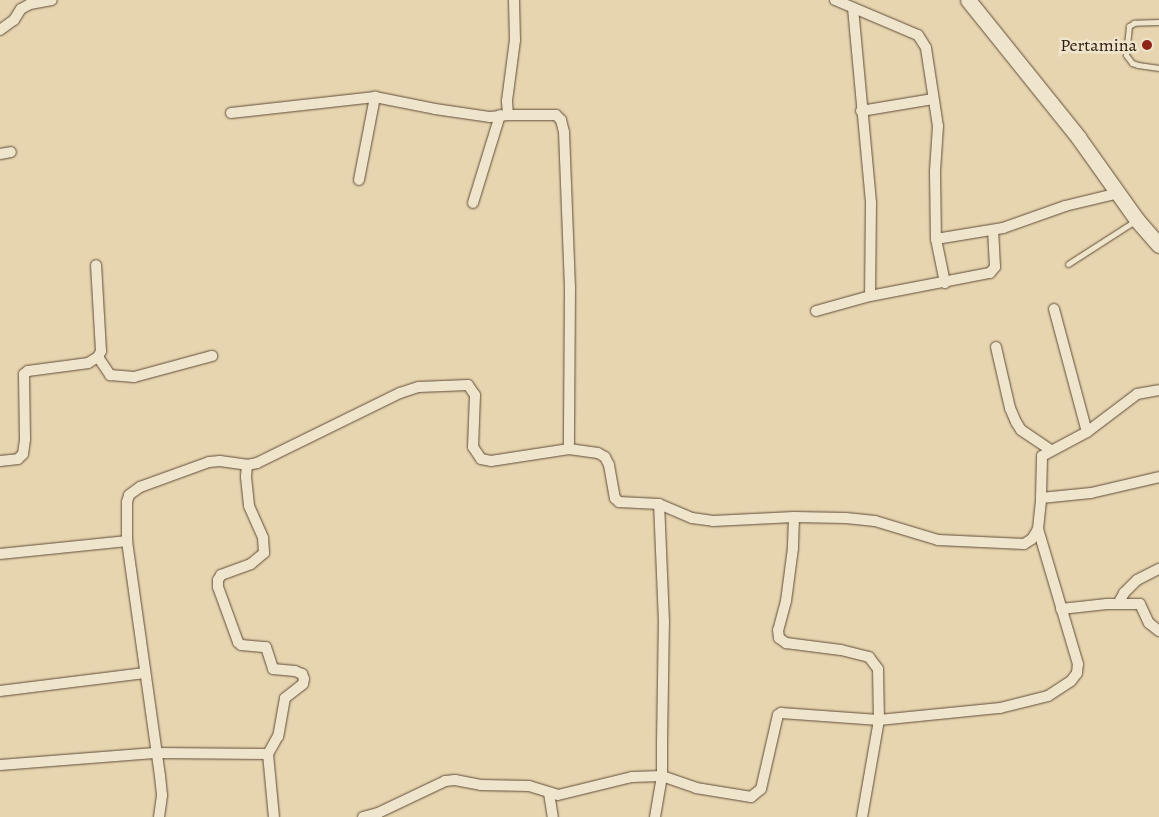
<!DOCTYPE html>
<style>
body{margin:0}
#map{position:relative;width:1159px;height:817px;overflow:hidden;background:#e7d5b0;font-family:Alegreya,serif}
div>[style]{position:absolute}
.roads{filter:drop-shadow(0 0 1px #614d38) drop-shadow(0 0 1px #614d38)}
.service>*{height:5px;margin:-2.5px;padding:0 2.5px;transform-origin:2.5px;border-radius:2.5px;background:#efe4cc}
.minor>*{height:10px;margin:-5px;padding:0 5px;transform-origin:5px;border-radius:5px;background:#efe4cc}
.secondary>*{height:15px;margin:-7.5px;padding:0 7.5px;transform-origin:7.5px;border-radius:7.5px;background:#efe4cc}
.dots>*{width:14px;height:14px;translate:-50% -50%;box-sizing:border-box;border:2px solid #efe4cc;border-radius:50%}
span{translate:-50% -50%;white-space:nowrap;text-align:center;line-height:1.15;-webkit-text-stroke:5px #efe4cc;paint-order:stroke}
.poi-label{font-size:18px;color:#342010}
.right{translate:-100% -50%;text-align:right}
</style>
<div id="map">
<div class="roads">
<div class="service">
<i style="left:1159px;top:22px;width:25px;rotate:178deg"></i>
<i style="left:1134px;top:23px;width:6px;rotate:149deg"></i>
<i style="left:1129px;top:26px;width:29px;rotate:96deg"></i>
<i style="left:1126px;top:55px;width:10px;rotate:53deg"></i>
<i style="left:1132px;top:63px;width:6px;rotate:18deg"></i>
<i style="left:1138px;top:65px;width:21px;rotate:8deg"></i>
<i style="left:1068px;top:264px;width:80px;rotate:-32.7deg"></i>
</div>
<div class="minor">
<i style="left:514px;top:0;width:40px;rotate:88.6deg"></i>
<i style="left:515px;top:40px;width:62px;rotate:97.5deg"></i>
<i style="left:507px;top:101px;width:14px;rotate:86deg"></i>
<i style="left:508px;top:115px;width:48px"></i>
<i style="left:556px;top:115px;width:7px;rotate:45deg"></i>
<i style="left:561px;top:120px;width:12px;rotate:76deg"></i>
<i style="left:564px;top:132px;width:155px;rotate:87.8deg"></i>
<i style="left:570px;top:287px;width:162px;rotate:90.4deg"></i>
<i style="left:835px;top:0;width:90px;rotate:22.9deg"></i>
<i style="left:918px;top:35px;width:15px;rotate:58deg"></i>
<i style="left:926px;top:48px;width:79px;rotate:81.3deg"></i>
<i style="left:938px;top:126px;width:45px;rotate:93.8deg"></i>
<i style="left:935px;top:171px;width:68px;rotate:89.2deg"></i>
<i style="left:936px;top:239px;width:45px;rotate:78.4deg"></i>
<i style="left:853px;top:8px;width:196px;rotate:84.7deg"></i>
<i style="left:871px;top:203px;width:93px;rotate:90.6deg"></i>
<i style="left:0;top:30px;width:17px;rotate:-36deg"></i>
<i style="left:14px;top:20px;width:13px;rotate:-58deg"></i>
<i style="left:21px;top:9px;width:10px;rotate:-29deg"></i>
<i style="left:30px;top:4px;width:22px;rotate:-10deg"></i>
<i style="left:861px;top:111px;width:73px;rotate:-9.5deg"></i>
<i style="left:231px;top:113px;width:145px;rotate:-6.3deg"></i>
<i style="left:375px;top:97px;width:61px;rotate:11.3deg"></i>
<i style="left:435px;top:109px;width:56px;rotate:8.3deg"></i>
<i style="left:490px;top:117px;width:18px;rotate:-6deg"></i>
<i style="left:0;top:154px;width:11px;rotate:-10deg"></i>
<i style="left:359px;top:180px;width:85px;rotate:-79.1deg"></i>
<i style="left:473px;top:203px;width:92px;rotate:-72.9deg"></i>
<i style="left:936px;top:239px;width:68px;rotate:-9.3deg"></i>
<i style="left:1003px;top:228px;width:66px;rotate:-19.5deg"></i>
<i style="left:1065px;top:206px;width:56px;rotate:-13.5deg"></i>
<i style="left:1054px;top:309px;width:127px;rotate:75deg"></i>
<i style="left:816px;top:311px;width:56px;rotate:-15.5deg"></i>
<i style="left:870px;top:296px;width:122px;rotate:-10.9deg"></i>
<i style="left:990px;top:273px;width:8px;rotate:-50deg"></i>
<i style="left:995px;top:267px;width:37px;rotate:-93deg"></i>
<i style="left:996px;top:347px;width:63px;rotate:77.1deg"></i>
<i style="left:1010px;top:408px;width:15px;rotate:67deg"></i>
<i style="left:1016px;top:422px;width:9px;rotate:58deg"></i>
<i style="left:1021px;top:430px;width:36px;rotate:34deg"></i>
<i style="left:98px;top:357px;width:22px;rotate:56deg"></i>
<i style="left:110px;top:375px;width:24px;rotate:5deg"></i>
<i style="left:134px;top:377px;width:81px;rotate:-15.1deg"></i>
<i style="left:0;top:461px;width:18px;rotate:-6deg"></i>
<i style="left:18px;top:459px;width:7px;rotate:-45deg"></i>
<i style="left:23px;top:454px;width:15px;rotate:-82deg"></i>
<i style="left:25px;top:439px;width:65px;rotate:-90.9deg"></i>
<i style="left:24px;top:374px;width:5px;rotate:-37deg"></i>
<i style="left:28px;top:371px;width:61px;rotate:-7.6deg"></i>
<i style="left:88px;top:363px;width:12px;rotate:-31deg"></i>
<i style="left:98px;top:357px;width:7px;rotate:-63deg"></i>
<i style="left:101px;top:351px;width:86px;rotate:-93.3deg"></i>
<i style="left:247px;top:465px;width:12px;rotate:95deg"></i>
<i style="left:246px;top:477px;width:29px;rotate:84deg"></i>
<i style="left:249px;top:506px;width:35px;rotate:66deg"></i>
<i style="left:263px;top:538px;width:15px;rotate:86deg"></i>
<i style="left:264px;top:553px;width:17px;rotate:140deg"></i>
<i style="left:251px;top:564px;width:32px;rotate:160deg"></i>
<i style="left:221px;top:575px;width:6px;rotate:121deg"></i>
<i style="left:218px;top:580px;width:7px;rotate:90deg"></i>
<i style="left:218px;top:587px;width:59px;rotate:70deg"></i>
<i style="left:238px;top:642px;width:4px;rotate:45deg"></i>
<i style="left:241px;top:645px;width:25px;rotate:5deg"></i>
<i style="left:266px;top:647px;width:23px;rotate:72deg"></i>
<i style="left:273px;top:669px;width:22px;rotate:5deg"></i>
<i style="left:295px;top:671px;width:8px;rotate:23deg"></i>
<i style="left:302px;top:674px;width:5px;rotate:68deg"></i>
<i style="left:304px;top:679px;width:5px;rotate:101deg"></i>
<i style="left:303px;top:684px;width:23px;rotate:142deg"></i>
<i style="left:285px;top:698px;width:39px;rotate:100deg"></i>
<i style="left:278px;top:736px;width:21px;rotate:119deg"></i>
<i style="left:268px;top:754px;width:63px;rotate:84.6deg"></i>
<i style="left:1041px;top:498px;width:50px;rotate:-5.7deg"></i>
<i style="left:1091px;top:493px;width:70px;rotate:-13.2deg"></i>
<i style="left:794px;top:517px;width:31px;rotate:92deg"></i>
<i style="left:793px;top:548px;width:53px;rotate:97.5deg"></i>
<i style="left:786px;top:601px;width:30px;rotate:105deg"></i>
<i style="left:778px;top:630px;width:8px;rotate:83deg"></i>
<i style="left:779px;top:638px;width:9px;rotate:36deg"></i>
<i style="left:786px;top:643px;width:55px;rotate:7.3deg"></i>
<i style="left:841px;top:650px;width:29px;rotate:14deg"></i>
<i style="left:869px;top:657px;width:15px;rotate:53deg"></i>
<i style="left:878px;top:669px;width:51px;rotate:88.9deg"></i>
<i style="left:879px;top:720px;width:98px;rotate:99.9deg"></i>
<i style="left:0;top:554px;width:128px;rotate:-5.8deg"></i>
<i style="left:1118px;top:604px;width:13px;rotate:-61deg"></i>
<i style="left:1124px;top:593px;width:18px;rotate:-45deg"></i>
<i style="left:1137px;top:580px;width:25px;rotate:-27deg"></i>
<i style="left:1061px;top:609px;width:46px;rotate:-6.2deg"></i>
<i style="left:1107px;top:604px;width:33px"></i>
<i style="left:1140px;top:604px;width:21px;rotate:65deg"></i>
<i style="left:1149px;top:623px;width:13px;rotate:39deg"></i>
<i style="left:0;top:691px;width:146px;rotate:-7.1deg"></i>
<i style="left:0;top:765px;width:155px;rotate:-4.4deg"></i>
<i style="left:155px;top:753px;width:113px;rotate:0.5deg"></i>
<i style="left:549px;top:793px;width:24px;rotate:81deg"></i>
<i style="left:159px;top:817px;width:22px;rotate:-82deg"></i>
<i style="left:162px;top:795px;width:19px;rotate:-96deg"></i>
<i style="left:160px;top:776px;width:237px;rotate:-98deg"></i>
<i style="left:127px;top:541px;width:39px;rotate:-90deg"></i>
<i style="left:127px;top:502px;width:7px;rotate:-74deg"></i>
<i style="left:129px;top:495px;width:14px;rotate:-36deg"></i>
<i style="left:140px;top:487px;width:73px;rotate:-19.9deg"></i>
<i style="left:209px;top:462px;width:11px;rotate:-5deg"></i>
<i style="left:220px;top:461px;width:27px;rotate:8deg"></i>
<i style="left:247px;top:465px;width:10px;rotate:-11deg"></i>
<i style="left:257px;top:463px;width:159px;rotate:-26.1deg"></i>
<i style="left:400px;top:393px;width:20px;rotate:-18deg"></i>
<i style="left:419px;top:387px;width:49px;rotate:-2.3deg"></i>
<i style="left:468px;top:385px;width:12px;rotate:55deg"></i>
<i style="left:475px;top:395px;width:52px;rotate:92.2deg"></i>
<i style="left:473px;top:447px;width:14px;rotate:56deg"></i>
<i style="left:481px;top:459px;width:10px;rotate:11deg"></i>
<i style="left:491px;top:461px;width:79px;rotate:-8.7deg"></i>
<i style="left:569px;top:449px;width:29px;rotate:8deg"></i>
<i style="left:598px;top:453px;width:8px;rotate:30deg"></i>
<i style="left:605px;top:457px;width:9px;rotate:63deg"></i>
<i style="left:609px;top:465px;width:34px;rotate:80deg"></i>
<i style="left:615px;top:498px;width:6px;rotate:45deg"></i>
<i style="left:619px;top:502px;width:40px;rotate:2.9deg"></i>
<i style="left:659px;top:504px;width:36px;rotate:23deg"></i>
<i style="left:692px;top:518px;width:21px;rotate:8deg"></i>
<i style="left:713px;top:521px;width:81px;rotate:-2.8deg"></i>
<i style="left:794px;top:517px;width:52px;rotate:1.1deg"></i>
<i style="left:846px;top:518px;width:29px;rotate:6deg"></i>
<i style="left:875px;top:521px;width:66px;rotate:16.8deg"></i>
<i style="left:938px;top:540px;width:86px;rotate:2.7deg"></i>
<i style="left:1024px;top:544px;width:9px;rotate:-32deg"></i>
<i style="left:1032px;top:539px;width:12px;rotate:-59deg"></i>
<i style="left:1038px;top:529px;width:31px;rotate:-84deg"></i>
<i style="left:1041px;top:498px;width:42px;rotate:-88.6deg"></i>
<i style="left:1042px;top:456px;width:51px;rotate:-28.1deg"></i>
<i style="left:1087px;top:432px;width:63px;rotate:-37.2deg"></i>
<i style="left:1137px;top:394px;width:22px;rotate:-10deg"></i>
<i style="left:363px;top:817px;width:16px;rotate:-15deg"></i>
<i style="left:378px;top:813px;width:74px;rotate:-25.5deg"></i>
<i style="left:445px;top:781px;width:10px;rotate:-6deg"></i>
<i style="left:455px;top:780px;width:26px;rotate:11deg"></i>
<i style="left:481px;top:785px;width:48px;rotate:1.2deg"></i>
<i style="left:529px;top:786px;width:30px;rotate:17deg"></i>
<i style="left:558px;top:795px;width:76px;rotate:-13.7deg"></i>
<i style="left:632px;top:777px;width:30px;rotate:-2deg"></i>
<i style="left:662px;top:776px;width:36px;rotate:19deg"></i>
<i style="left:696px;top:788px;width:56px;rotate:9.3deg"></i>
<i style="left:751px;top:797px;width:13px;rotate:-39deg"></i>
<i style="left:761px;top:789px;width:76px;rotate:-77.1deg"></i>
<i style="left:778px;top:715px;width:4px;rotate:-34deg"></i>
<i style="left:781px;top:713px;width:98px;rotate:4.1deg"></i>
<i style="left:879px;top:720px;width:122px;rotate:-5.7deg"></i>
<i style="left:1000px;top:708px;width:49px;rotate:-14deg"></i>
<i style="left:1048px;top:696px;width:27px;rotate:-33deg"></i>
<i style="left:1071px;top:681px;width:10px;rotate:-53deg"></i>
<i style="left:1077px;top:673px;width:9px;rotate:-84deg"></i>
<i style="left:1078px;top:664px;width:141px;rotate:-106.5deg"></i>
<i style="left:655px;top:817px;width:42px;rotate:-80.3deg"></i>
<i style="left:662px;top:776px;width:32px;rotate:-90deg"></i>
<i style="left:662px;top:744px;width:122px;rotate:-89.1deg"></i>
<i style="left:664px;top:622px;width:118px;rotate:-92.4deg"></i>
</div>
<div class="secondary">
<i style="left:968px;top:0;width:176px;rotate:51.2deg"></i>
<i style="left:1078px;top:137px;width:102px;rotate:54.6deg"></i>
<i style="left:1137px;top:220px;width:33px;rotate:49deg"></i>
</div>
</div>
<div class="dots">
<i style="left:1147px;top:45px;background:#8f2418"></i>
</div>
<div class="poi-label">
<span class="right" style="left:1137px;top:45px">Pertamina</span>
</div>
</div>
